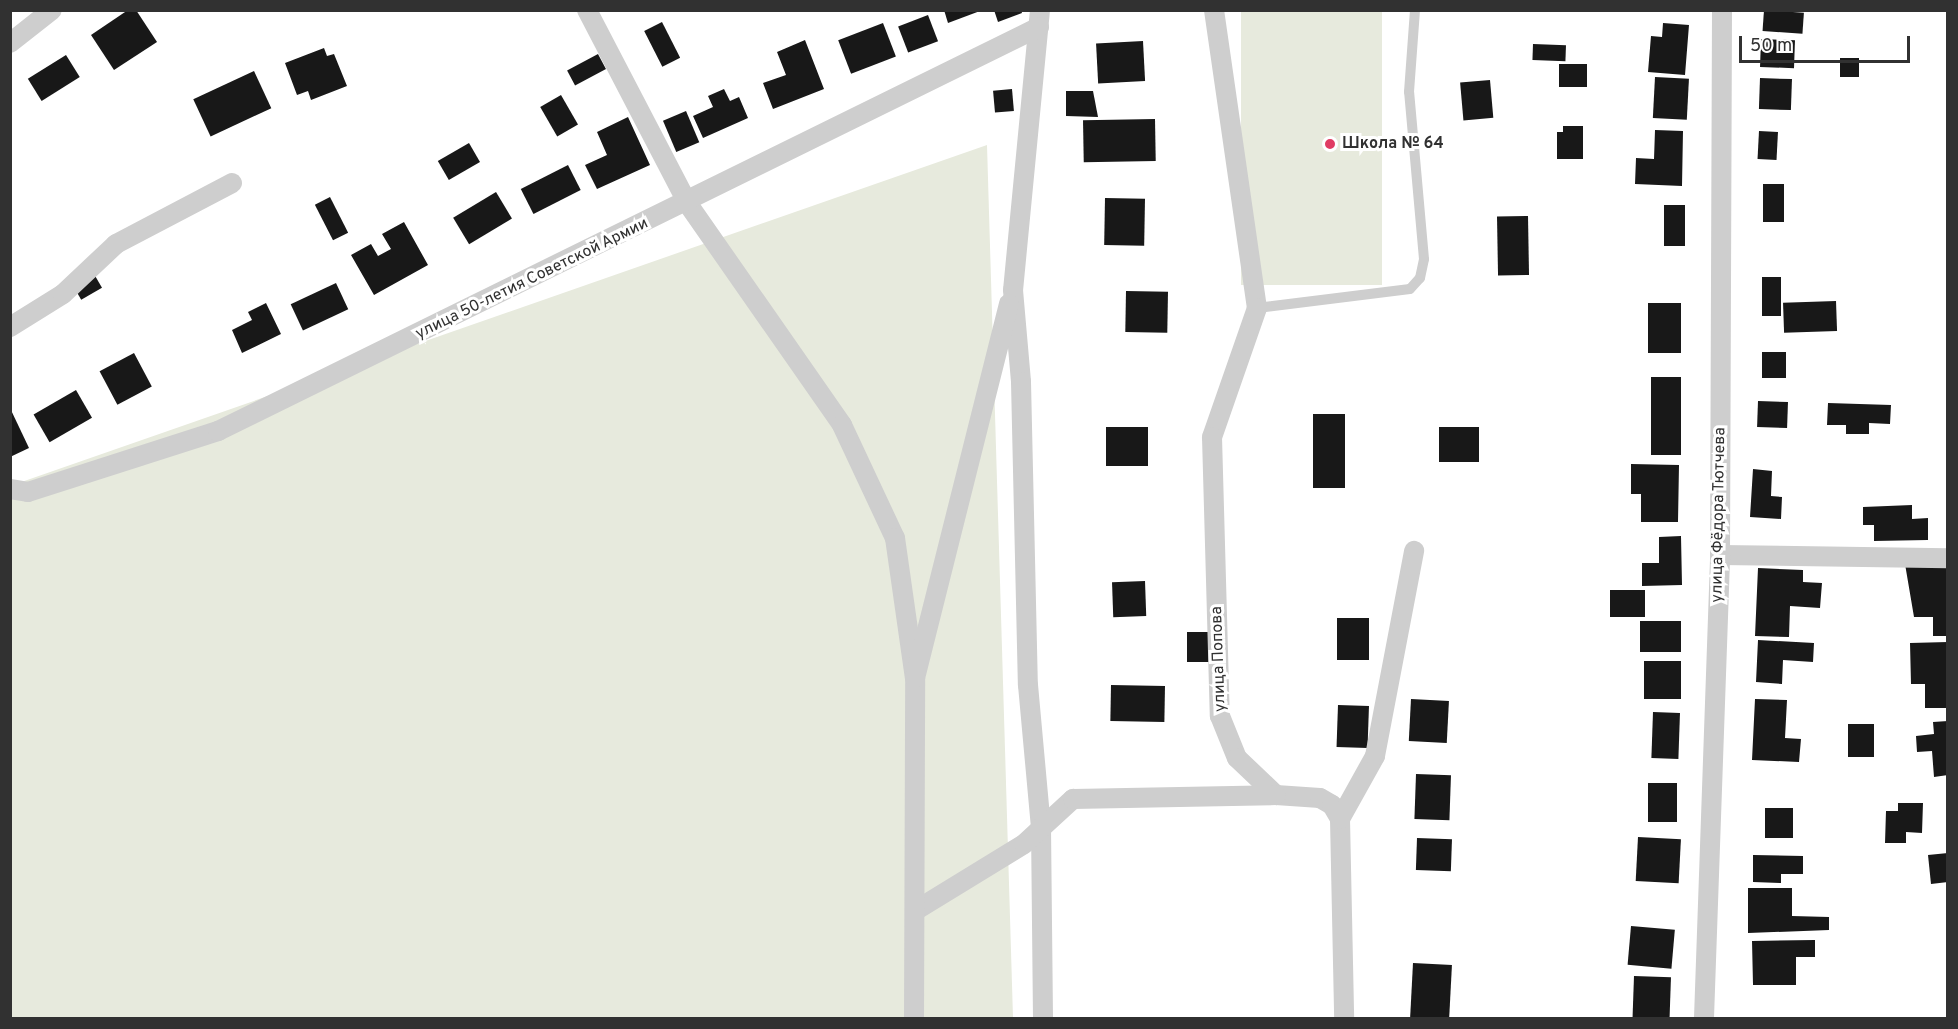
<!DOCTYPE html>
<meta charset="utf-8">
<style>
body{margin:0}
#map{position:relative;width:1958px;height:1029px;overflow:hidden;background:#fff;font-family:Overpass,sans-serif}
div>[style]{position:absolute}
.green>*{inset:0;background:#e7eadd;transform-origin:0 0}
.building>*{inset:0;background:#181818;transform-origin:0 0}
.lane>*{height:10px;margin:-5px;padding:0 5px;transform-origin:5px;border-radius:5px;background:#cecece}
.street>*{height:20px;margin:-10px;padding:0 10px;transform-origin:10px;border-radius:10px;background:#cecece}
.dots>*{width:16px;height:16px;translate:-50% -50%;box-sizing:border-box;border:3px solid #fff;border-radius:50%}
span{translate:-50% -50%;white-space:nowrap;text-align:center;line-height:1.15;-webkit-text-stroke:6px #fff;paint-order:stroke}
.poi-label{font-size:16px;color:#313131;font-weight:700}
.left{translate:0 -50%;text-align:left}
.street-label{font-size:16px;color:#313131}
.frame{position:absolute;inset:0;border:12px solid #313131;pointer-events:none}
.scale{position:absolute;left:1739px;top:36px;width:171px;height:27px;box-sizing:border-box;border:3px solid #313131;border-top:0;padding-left:8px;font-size:18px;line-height:21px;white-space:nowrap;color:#313131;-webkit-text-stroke:4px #fff;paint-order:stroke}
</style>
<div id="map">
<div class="green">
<i style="left:1241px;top:11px;width:141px;height:274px"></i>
<i style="clip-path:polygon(987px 145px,1013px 1018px,11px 1018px,10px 486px)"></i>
</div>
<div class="building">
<i style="clip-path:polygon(128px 10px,136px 10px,157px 42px,114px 70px,91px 35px)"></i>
<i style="clip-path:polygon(944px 10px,979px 10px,980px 11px,948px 23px)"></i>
<i style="clip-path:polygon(994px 10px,1021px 10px,1022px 13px,998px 22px)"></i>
<i style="left:1764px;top:10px;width:40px;height:21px;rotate:4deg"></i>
<i style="left:928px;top:15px;width:28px;height:32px;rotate:69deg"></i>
<i style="left:662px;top:22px;width:40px;height:20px;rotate:63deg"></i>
<i style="left:883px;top:23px;width:36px;height:48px;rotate:69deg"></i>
<i style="clip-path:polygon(1663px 23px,1689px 25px,1685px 75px,1648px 72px,1651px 36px,1662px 37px)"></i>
<i style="left:1761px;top:39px;width:34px;height:28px;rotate:2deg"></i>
<i style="clip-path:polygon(805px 40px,824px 89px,773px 109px,763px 83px,786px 75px,777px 52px)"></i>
<i style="left:1143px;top:41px;width:40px;height:47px;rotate:87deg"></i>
<i style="left:1533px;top:44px;width:33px;height:16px;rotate:2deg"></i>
<i style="clip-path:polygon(324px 48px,327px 56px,334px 54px,347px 86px,311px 100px,308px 91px,297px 95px,285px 63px)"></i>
<i style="left:598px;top:54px;width:17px;height:35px;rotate:62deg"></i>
<i style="left:66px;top:55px;width:26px;height:45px;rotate:58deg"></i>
<i style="left:1840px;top:58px;width:19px;height:19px"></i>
<i style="left:1559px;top:64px;width:28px;height:23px"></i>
<i style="left:254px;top:71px;width:41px;height:67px;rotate:65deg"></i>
<i style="left:1655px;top:77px;width:34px;height:41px;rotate:3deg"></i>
<i style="left:1760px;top:78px;width:32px;height:31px;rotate:2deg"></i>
<i style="left:1490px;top:80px;width:38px;height:30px;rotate:85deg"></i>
<i style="clip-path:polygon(724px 89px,730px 101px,739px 97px,748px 118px,703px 138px,693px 116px,713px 107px,708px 96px)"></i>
<i style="left:1012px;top:89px;width:22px;height:19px;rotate:85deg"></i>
<i style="clip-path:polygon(1066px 91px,1093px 91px,1098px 117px,1066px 116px)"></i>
<i style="left:561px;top:95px;width:34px;height:24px;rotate:60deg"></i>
<i style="left:686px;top:111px;width:34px;height:25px;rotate:67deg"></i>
<i style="clip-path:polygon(628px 117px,650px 165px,597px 189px,585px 165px,607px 155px,597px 132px)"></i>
<i style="left:1155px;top:119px;width:42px;height:72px;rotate:89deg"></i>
<i style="clip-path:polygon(1563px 126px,1583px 126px,1583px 159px,1557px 159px,1557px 132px,1563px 132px)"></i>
<i style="clip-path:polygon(1655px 130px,1683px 131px,1682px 186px,1635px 184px,1636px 158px,1654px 159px)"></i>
<i style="left:1759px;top:131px;width:19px;height:28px;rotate:3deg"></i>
<i style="left:469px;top:143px;width:22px;height:36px;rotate:60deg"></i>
<i style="left:568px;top:165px;width:28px;height:53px;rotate:63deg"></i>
<i style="left:1763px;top:184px;width:21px;height:38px"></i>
<i style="left:496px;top:192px;width:31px;height:50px;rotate:59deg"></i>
<i style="left:330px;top:197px;width:40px;height:17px;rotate:63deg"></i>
<i style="left:1105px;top:198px;width:40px;height:47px;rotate:1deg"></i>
<i style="left:1664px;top:205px;width:21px;height:41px"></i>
<i style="left:1528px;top:216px;width:59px;height:31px;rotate:89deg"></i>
<i style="clip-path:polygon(404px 222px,428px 265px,374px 295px,351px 255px,371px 244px,378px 256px,391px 249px,382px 234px)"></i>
<i style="left:94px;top:274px;width:16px;height:24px;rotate:60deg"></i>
<i style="left:1762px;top:277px;width:19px;height:39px"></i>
<i style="left:336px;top:283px;width:29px;height:50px;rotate:65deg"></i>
<i style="left:1126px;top:291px;width:42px;height:41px;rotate:1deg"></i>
<i style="left:1836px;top:301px;width:30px;height:53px;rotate:88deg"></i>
<i style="clip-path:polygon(266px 303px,281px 334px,242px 353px,232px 330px,252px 320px,248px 312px)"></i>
<i style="left:1648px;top:303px;width:33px;height:50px"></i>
<i style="left:1762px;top:352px;width:24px;height:26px"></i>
<i style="left:134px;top:353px;width:38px;height:39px;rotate:62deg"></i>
<i style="left:1651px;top:377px;width:30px;height:78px"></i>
<i style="left:76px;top:390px;width:32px;height:49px;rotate:60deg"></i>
<i style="left:1758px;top:401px;width:30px;height:26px;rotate:2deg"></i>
<i style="clip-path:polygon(1828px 403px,1891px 405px,1890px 424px,1869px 423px,1869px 434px,1846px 434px,1846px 425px,1827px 425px)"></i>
<i style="clip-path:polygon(10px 408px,29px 448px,10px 457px)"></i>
<i style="left:1313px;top:414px;width:32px;height:74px"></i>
<i style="left:1106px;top:427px;width:42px;height:39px"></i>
<i style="left:1439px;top:427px;width:40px;height:35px"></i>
<i style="clip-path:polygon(1631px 464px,1679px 465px,1678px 522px,1641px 522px,1641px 494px,1631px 494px)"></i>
<i style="clip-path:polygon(1753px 469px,1772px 471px,1771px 496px,1782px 497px,1781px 519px,1750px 517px)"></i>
<i style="clip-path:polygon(1912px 505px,1912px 519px,1928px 518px,1928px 540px,1874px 541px,1874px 525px,1863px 525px,1863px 507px)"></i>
<i style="clip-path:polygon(1681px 536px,1682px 585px,1642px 586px,1642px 563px,1659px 563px,1659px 537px)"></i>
<i style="clip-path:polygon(1948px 563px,1948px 636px,1933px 636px,1933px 617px,1914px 617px,1905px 564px)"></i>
<i style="clip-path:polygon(1758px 568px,1803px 570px,1803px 582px,1822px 583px,1820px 608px,1790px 606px,1789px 637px,1755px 636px)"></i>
<i style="left:1145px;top:581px;width:35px;height:33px;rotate:88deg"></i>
<i style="left:1610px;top:590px;width:35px;height:27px"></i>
<i style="left:1337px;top:618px;width:32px;height:42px"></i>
<i style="left:1640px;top:621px;width:41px;height:31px"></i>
<i style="left:1187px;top:632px;width:22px;height:30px"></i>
<i style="clip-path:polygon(1758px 640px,1814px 643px,1813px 662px,1783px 660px,1782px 684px,1756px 682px)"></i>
<i style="clip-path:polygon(1948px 642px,1948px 708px,1925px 708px,1925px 684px,1911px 684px,1910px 643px)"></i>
<i style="left:1644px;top:661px;width:37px;height:38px"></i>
<i style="left:1111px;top:685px;width:54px;height:36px;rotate:1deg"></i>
<i style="left:1411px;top:699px;width:38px;height:42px;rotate:3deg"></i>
<i style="clip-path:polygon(1755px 699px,1787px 700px,1785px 738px,1801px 739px,1799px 762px,1752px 760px)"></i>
<i style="left:1338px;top:705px;width:31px;height:42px;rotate:2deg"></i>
<i style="left:1653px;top:712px;width:27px;height:46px;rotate:2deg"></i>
<i style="clip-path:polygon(1948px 721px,1948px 775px,1934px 777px,1932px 751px,1917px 752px,1916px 736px,1934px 734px,1933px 722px)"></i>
<i style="left:1848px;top:724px;width:26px;height:33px"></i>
<i style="left:1416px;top:774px;width:35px;height:45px;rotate:2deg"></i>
<i style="left:1648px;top:783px;width:29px;height:39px"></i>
<i style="clip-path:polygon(1898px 803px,1923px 803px,1922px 833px,1906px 832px,1906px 843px,1885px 843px,1886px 811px,1898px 811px)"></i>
<i style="left:1765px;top:808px;width:28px;height:30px"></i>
<i style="left:1638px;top:837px;width:43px;height:44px;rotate:3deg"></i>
<i style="left:1417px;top:838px;width:35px;height:32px;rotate:2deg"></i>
<i style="clip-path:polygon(1948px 853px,1948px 882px,1931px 884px,1928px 855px)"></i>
<i style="clip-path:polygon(1753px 855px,1803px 856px,1803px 874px,1781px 874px,1781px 883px,1753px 882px)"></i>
<i style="clip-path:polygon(1748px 888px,1792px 888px,1792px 916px,1829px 917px,1829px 930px,1748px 933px)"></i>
<i style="left:1631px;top:926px;width:44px;height:39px;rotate:5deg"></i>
<i style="clip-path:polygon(1815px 940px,1815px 957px,1796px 957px,1796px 985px,1753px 985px,1752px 941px)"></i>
<i style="left:1413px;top:963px;width:39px;height:55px;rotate:3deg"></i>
<i style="left:1634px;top:976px;width:37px;height:41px;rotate:2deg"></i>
</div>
<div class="lane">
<i style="left:1257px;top:308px;width:154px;rotate:-7.1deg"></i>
<i style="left:1410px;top:289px;width:15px;rotate:-48deg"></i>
<i style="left:1420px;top:278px;width:19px;rotate:-78deg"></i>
<i style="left:1424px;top:259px;width:168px;rotate:-95.1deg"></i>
<i style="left:1409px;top:92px;width:82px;rotate:-85.8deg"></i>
</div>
<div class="street">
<i style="left:587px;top:10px;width:219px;rotate:62.5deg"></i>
<i style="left:688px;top:204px;width:269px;rotate:55.1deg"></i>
<i style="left:842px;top:425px;width:125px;rotate:64.9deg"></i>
<i style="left:895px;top:538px;width:141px;rotate:81.9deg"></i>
<i style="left:1040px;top:10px;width:281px;rotate:95.5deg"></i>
<i style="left:1013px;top:290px;width:92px;rotate:85deg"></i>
<i style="left:1021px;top:382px;width:303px;rotate:88.7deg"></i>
<i style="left:1028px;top:685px;width:143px;rotate:84.8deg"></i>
<i style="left:1041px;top:827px;width:191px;rotate:89.4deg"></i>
<i style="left:1214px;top:10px;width:301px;rotate:81.8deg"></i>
<i style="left:1257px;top:308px;width:137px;rotate:109.2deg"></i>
<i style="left:1212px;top:437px;width:279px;rotate:88.4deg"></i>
<i style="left:1220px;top:716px;width:45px;rotate:68deg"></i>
<i style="left:1237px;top:758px;width:54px;rotate:43.5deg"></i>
<i style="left:1276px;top:795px;width:44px;rotate:3.9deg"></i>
<i style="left:1320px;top:798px;width:14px;rotate:30deg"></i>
<i style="left:1332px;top:805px;width:16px;rotate:60deg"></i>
<i style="left:1340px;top:819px;width:199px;rotate:88.8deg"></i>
<i style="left:10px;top:43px;width:53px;rotate:-38.2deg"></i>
<i style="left:10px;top:327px;width:62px;rotate:-31.9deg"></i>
<i style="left:63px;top:294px;width:73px;rotate:-43.3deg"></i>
<i style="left:116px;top:244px;width:131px;rotate:-27.7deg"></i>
<i style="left:10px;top:489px;width:18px;rotate:9deg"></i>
<i style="left:28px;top:492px;width:200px;rotate:-17.8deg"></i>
<i style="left:218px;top:431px;width:915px;rotate:-26.2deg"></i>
<i style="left:1720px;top:555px;width:228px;rotate:0.8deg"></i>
<i style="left:1340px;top:819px;width:72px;rotate:-60.9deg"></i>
<i style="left:1375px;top:756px;width:209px;rotate:-79.2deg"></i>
<i style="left:918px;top:909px;width:124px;rotate:-31.5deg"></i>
<i style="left:1024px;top:844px;width:67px;rotate:-42.6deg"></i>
<i style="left:1073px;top:799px;width:203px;rotate:-1.1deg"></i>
<i style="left:914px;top:1018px;width:340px;rotate:-89.8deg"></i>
<i style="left:915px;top:678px;width:386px;rotate:-75.9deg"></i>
<i style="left:1704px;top:1018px;width:463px;rotate:-88deg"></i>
<i style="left:1720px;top:555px;width:545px;rotate:-89.79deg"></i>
</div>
<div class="dots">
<i style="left:1330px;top:144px;background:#e03c63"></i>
</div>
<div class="poi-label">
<span class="left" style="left:1342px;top:144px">Школа № 64</span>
</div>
<div class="street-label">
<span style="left:532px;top:279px;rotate:-26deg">улица 50-летия Советской Армии</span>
<span style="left:1719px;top:515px;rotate:-89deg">улица Фёдора Тютчева</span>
<span style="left:1219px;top:659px;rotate:-92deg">улица Попова</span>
</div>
<div class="frame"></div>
<div class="scale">50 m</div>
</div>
